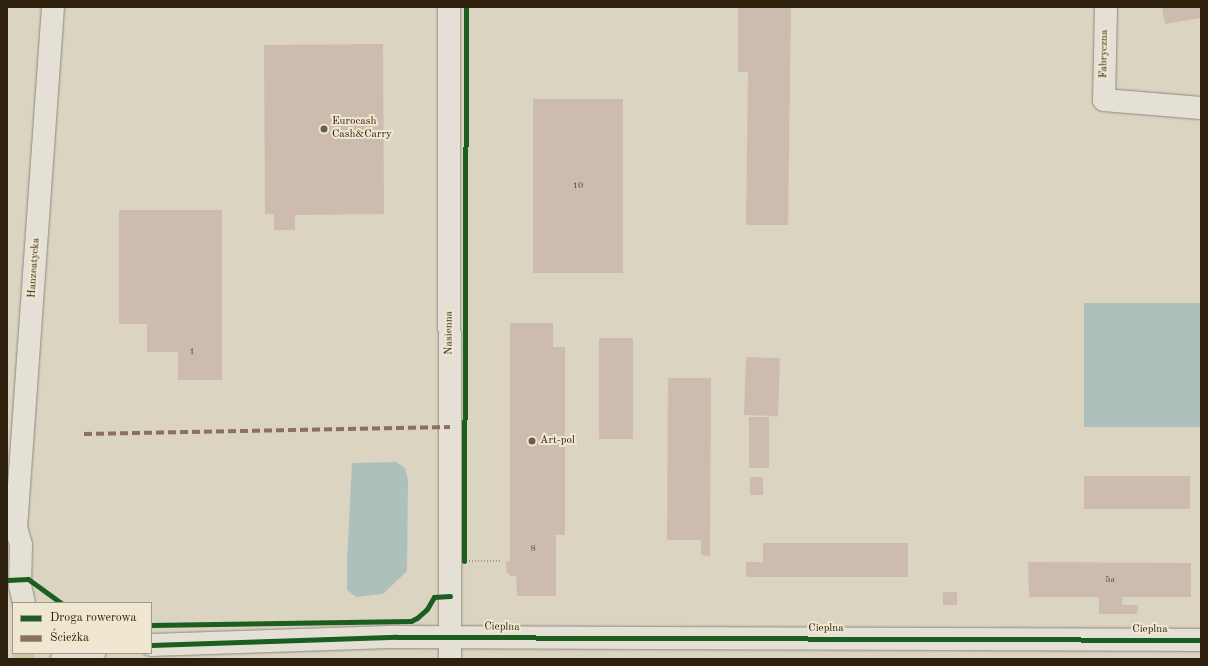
<!DOCTYPE html>
<meta charset="utf-8">
<style>
body{margin:0}
#map{position:relative;width:1208px;height:666px;overflow:hidden;background:#dbd4c1;font-family:"Old Standard TT",serif}
div>[style]{position:absolute}
.green>*{inset:0;background:#c8c8a4}
.water>*{inset:0;background:#aec0bb;transform-origin:0 0}
.building>*{inset:0;background:#cdbbb0;transform-origin:0 0}
.path>*{height:2.5px;margin-top:-1.25px;transform-origin:0;background:repeating-linear-gradient(90deg,#a19d94 0 1px,transparent 0 3px)}
.roads{filter:drop-shadow(0 0 1px #8e897c) drop-shadow(0 0 1px #8e897c)}
.minor>*{height:22px;margin:-11px;padding:0 11px;transform-origin:11px;border-radius:11px;background:#e4e0d6}
.quiet>*{height:4px;margin-top:-2px;transform-origin:0;background:repeating-linear-gradient(90deg,#8d6e63 0 8px,transparent 0 12px)}
.cycleway>*{height:5px;margin:-2.5px;padding:0 2.5px;transform-origin:2.5px;border-radius:2.5px;background:#1b5e20}
.dots>*{width:11px;height:11px;translate:-50% -50%;box-sizing:border-box;border:2px solid #efe7d0;border-radius:50%}
span{translate:-50% -50%;white-space:nowrap;text-align:center;line-height:1.15;-webkit-text-stroke:4px #efe7d0;paint-order:stroke}
.number-label{font-size:9px;color:#554736}
.number-label span{-webkit-text-stroke-width:0}
.street-label{font-size:11px;color:#2d200d}
.poi-label{font-size:11px;color:#2d200d}
.left{translate:0 -50%;text-align:left}
.frame{position:absolute;inset:0;border:8px solid #2d200d;pointer-events:none}
.legend{position:absolute;left:12px;top:602px;width:140px;height:52px;box-sizing:border-box;background:#efe7d0;border:1px solid #a19782;margin:0;padding:5px 7px;list-style:none;font-size:12px;color:#2d200d}
.legend li{display:flex;align-items:center;gap:8px;height:20px}
.legend b{width:20px;border:1px solid #a19782}
</style>
<div id="map">
<div class="green">
<i style="clip-path:polygon(14px 653px,34px 653px,34px 657px,33px 659px,12px 659px)"></i>
</div>
<div class="water">
<i style="left:1201px;top:303px;width:124px;height:117px;rotate:90deg"></i>
<i style="clip-path:polygon(396px 462px,405px 468px,408px 480px,407px 571px,383px 594px,356px 597px,347px 590px,347px 561px,352px 463px)"></i>
</div>
<div class="building">
<i style="clip-path:polygon(738px 7px,791px 7px,788px 225px,746px 225px,748px 72px,738px 72px)"></i>
<i style="clip-path:polygon(1162px 7px,1201px 7px,1201px 18px,1165px 24px)"></i>
<i style="clip-path:polygon(383px 44px,384px 214px,295px 215px,295px 230px,274px 230px,274px 214px,265px 214px,264px 45px)"></i>
<i style="left:533px;top:99px;width:90px;height:174px"></i>
<i style="clip-path:polygon(119px 210px,222px 210px,222px 380px,178px 380px,178px 352px,147px 352px,147px 324px,119px 324px)"></i>
<i style="clip-path:polygon(510px 323px,553px 323px,553px 347px,565px 347px,565px 535px,553px 535px,556px 536px,556px 596px,517px 596px,516px 576px,510px 576px,507px 572px,506px 562px,510px 561px)"></i>
<i style="left:599px;top:338px;width:34px;height:101px"></i>
<i style="left:746px;top:357px;width:34px;height:58px;rotate:2deg"></i>
<i style="clip-path:polygon(668px 378px,711px 378px,710px 556px,701px 555px,701px 540px,667px 540px)"></i>
<i style="left:749px;top:417px;width:20px;height:51px"></i>
<i style="left:1190px;top:476px;width:33px;height:106px;rotate:90deg"></i>
<i style="left:763px;top:477px;width:18px;height:13px;rotate:90deg"></i>
<i style="clip-path:polygon(763px 543px,908px 543px,908px 577px,746px 577px,746px 562px,763px 562px)"></i>
<i style="clip-path:polygon(1028px 562px,1191px 563px,1191px 597px,1122px 597px,1122px 605px,1138px 605px,1137px 614px,1099px 614px,1099px 597px,1029px 597px)"></i>
<i style="left:943px;top:592px;width:14px;height:13px"></i>
</div>
<div class="path">
<i style="left:469px;top:561px;width:31px"></i>
</div>
<div class="roads">
<div class="minor">
<i style="left:449px;top:7px;width:652px;rotate:89.91deg"></i>
<i style="left:1106px;top:7px;width:93px;rotate:91.2deg"></i>
<i style="left:1104px;top:100px;width:97px;rotate:4.7deg"></i>
<i style="left:24px;top:603px;width:17px;rotate:-103deg"></i>
<i style="left:20px;top:586px;width:41px;rotate:-88.6deg"></i>
<i style="left:21px;top:545px;width:18px;rotate:-106deg"></i>
<i style="left:16px;top:528px;width:522px;rotate:-85.94deg"></i>
<i style="left:151px;top:645px;width:246px;rotate:-1.9deg"></i>
<i style="left:397px;top:637px;width:804px;rotate:0.21deg"></i>
<i style="left:62px;top:659px;width:33px;rotate:-11deg"></i>
</div>
</div>
<div class="quiet">
<i style="left:84px;top:434px;width:366px;rotate:-1.1deg"></i>
</div>
<div class="cycleway">
<i style="left:464px;top:561px;width:554px;rotate:-89.79deg"></i>
<i style="left:7px;top:580px;width:21px;rotate:-3deg"></i>
<i style="left:28px;top:579px;width:41px;rotate:36deg"></i>
<i style="left:151px;top:625px;width:260px;rotate:-0.9deg"></i>
<i style="left:411px;top:621px;width:7px;rotate:-27deg"></i>
<i style="left:417px;top:618px;width:13px;rotate:-42deg"></i>
<i style="left:427px;top:609px;width:14px;rotate:-60deg"></i>
<i style="left:434px;top:597px;width:16px;rotate:-4deg"></i>
<i style="left:151px;top:645px;width:246px;rotate:-1.9deg"></i>
<i style="left:397px;top:637px;width:804px;rotate:0.21deg"></i>
</div>
<div class="dots">
<i style="left:324px;top:129px;background:#6a5f4c"></i>
<i style="left:532px;top:441px;background:#6a5f4c"></i>
</div>
<div class="number-label">
<span style="left:578px;top:186px">10</span>
<span style="left:192px;top:352px">1</span>
<span style="left:533px;top:549px">8</span>
<span style="left:1110px;top:580px">5a</span>
</div>
<div class="street-label">
<span style="left:1105px;top:54px;rotate:-89deg">Fabryczna</span>
<span style="left:35px;top:268px;rotate:-86deg">Hanzeatycka</span>
<span style="left:450px;top:333px;rotate:-90deg">Nasienna</span>
<span style="left:502px;top:628px;rotate:1deg">Cieplna</span>
<span style="left:826px;top:629px">Cieplna</span>
<span style="left:1150px;top:630px">Cieplna</span>
</div>
<div class="poi-label">
<span class="left" style="left:332px;top:129px">Eurocash<br>Cash&amp;Carry</span>
<span class="left" style="left:540px;top:441px">Art-pol</span>
</div>
<div class="frame"></div>
<ul class="legend">
<li><b style="height:5px;background:#1b5e20"></b>Droga rowerowa</li>
<li><b style="height:5px;background:#8d6e63"></b>Ścieżka</li>
</ul>
</div>
